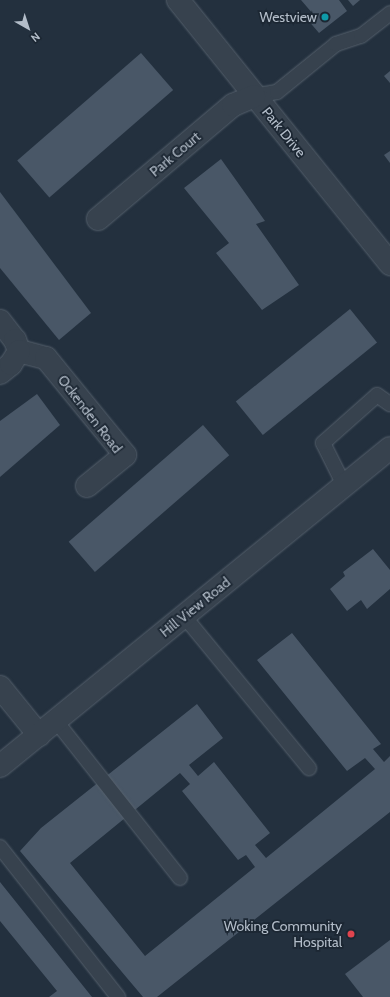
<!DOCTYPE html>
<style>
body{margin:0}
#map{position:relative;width:390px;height:997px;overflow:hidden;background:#23303e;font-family:Cabin,sans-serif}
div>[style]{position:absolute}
.building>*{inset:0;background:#495767;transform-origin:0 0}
.roads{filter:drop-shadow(0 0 1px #55606c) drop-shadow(0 0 1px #55606c)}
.service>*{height:14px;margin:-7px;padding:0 7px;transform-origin:7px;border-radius:7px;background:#37424e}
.minor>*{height:22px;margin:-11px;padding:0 11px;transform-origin:11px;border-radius:11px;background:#37424e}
.dots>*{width:11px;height:11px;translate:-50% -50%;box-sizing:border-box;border:2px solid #1c2733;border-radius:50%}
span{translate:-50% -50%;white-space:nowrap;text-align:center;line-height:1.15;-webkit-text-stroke:3.5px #1c2733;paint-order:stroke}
.poi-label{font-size:14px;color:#b3bdc9}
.right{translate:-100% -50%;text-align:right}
.street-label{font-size:14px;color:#b3bdc9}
.north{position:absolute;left:8px;top:8px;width:40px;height:40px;-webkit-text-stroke:3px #1c2733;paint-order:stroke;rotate:141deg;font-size:11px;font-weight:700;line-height:16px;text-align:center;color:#b3bdc9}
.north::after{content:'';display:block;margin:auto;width:14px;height:18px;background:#b3bdc9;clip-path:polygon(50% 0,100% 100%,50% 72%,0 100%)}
</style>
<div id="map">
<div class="building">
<i style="clip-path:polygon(301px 0,339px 0,347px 11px,319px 33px,307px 19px,313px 14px)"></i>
<i style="clip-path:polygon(348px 0,360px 0,353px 6px)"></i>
<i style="left:141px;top:53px;width:49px;height:164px;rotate:49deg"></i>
<i style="clip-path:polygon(390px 71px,390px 83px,384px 76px)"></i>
<i style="clip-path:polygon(390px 151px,390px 163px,384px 155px)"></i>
<i style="clip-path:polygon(221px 159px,265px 221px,256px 224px,299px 285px,262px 310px,216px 253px,229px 243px,184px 188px)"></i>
<i style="clip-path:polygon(0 192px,91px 313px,59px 340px,0 268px)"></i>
<i style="left:350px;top:309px;width:43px;height:147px;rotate:51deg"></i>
<i style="clip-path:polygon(37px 394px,60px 425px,0 477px,0 421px)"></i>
<i style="left:203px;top:425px;width:40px;height:178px;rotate:49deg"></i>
<i style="clip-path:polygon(373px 549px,390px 570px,390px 589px,367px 609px,361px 600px,347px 611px,330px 589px,345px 576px,343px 572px)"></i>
<i style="clip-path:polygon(evenodd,292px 633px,381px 744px,373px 749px,384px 762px,390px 756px,390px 812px,157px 997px,143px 997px,20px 851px,41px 828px,197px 704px,223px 738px,189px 765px,198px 776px,214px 762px,270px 833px,255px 845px,266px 858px,375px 769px,365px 758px,347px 771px,257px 660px,292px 633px,180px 773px,190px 784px,182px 791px,238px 860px,246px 855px,255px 867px,145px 956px,70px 863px,180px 773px)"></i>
<i style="clip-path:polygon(0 882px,92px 997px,49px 997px,57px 991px,0 921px)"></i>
<i style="clip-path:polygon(390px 940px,390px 997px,363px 997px,345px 974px)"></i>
</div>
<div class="roads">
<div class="service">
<i style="left:254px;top:96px;width:23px;rotate:-10deg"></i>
<i style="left:277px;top:92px;width:76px;rotate:-39.1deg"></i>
<i style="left:336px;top:44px;width:26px;rotate:-18deg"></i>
<i style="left:361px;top:36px;width:37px;rotate:-38deg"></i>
<i style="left:344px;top:485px;width:47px;rotate:-116.6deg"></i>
<i style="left:323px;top:443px;width:72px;rotate:-41.6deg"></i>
<i style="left:377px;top:395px;width:16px;rotate:35deg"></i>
<i style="left:184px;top:616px;width:197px;rotate:50.6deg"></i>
<i style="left:56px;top:721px;width:200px;rotate:51.7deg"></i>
<i style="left:0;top:847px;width:191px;rotate:51.8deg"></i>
</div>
<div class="minor">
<i style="left:178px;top:0;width:339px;rotate:51.2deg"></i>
<i style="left:98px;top:219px;width:177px;rotate:-40.2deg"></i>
<i style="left:233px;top:105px;width:23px;rotate:-23deg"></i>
<i style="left:0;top:321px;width:24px;rotate:52deg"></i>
<i style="left:15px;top:340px;width:12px;rotate:70deg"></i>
<i style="left:19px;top:351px;width:28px;rotate:15deg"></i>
<i style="left:46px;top:358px;width:125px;rotate:50.8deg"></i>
<i style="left:125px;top:455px;width:49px;rotate:140.8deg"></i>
<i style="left:0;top:373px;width:14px;rotate:-39deg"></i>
<i style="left:11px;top:364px;width:15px;rotate:-58deg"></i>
<i style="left:0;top:687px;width:62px;rotate:50.9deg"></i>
<i style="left:0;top:766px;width:503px;rotate:-39.19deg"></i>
</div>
</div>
<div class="dots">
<i style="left:325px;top:17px;background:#0f9aa8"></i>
<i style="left:351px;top:934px;background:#e0444e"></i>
</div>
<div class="poi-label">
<span class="right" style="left:317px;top:17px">Westview</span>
<span class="right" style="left:342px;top:934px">Woking Community<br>Hospital</span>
</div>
<div class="street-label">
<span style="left:284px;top:132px;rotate:51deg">Park Drive</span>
<span style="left:175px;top:154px;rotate:-40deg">Park Court</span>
<span style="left:90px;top:414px;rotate:52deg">Ockenden Road</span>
<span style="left:195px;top:607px;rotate:-39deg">Hill View Road</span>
</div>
<div class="north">N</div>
</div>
